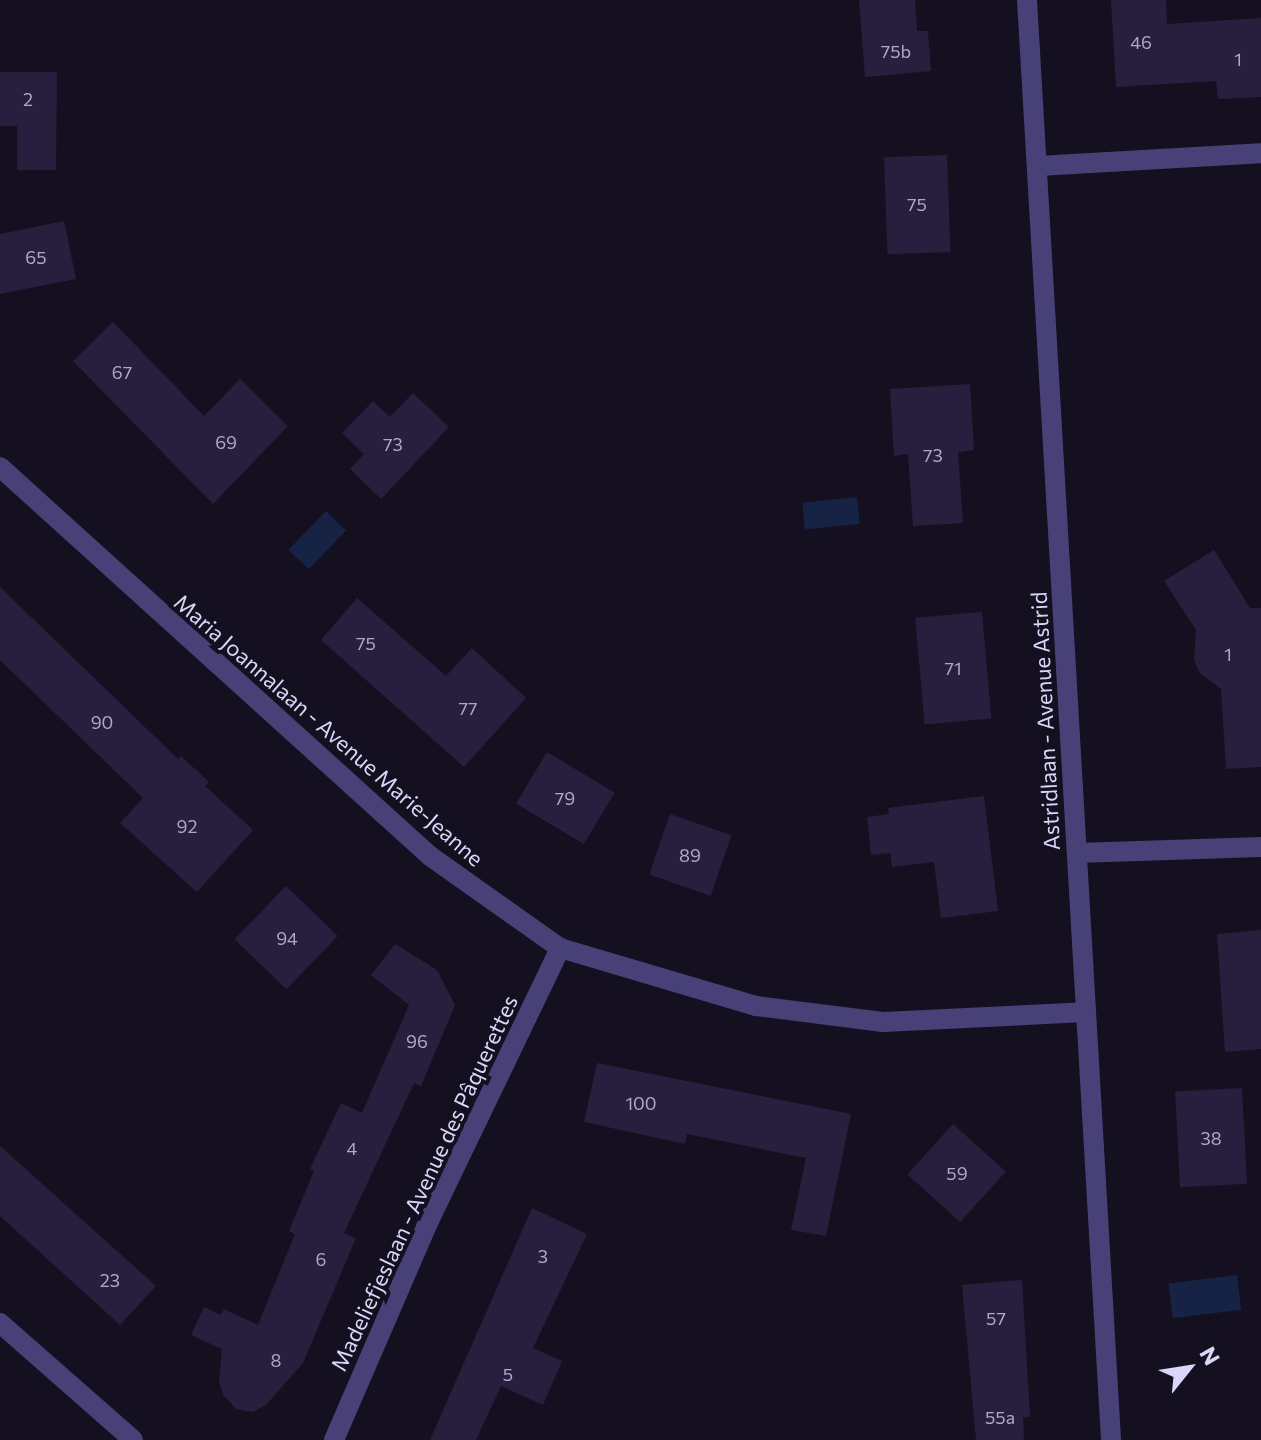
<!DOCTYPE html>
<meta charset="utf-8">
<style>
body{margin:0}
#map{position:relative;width:1261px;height:1440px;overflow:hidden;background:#141020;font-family:Commissioner,sans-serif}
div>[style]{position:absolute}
.water>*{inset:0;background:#162344;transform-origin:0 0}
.building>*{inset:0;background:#281f3e;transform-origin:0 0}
.street>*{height:20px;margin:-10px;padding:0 10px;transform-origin:10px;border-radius:10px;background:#484178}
span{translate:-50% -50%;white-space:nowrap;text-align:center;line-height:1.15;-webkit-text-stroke:8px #141020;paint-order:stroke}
.number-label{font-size:18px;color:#afa8ca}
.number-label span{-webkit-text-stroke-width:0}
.street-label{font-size:22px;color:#dcd5f9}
.north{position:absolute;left:1149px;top:1328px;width:80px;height:80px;-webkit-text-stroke:6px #141020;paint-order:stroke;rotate:60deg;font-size:22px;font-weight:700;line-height:32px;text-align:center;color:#dcd5f9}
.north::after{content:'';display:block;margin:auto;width:28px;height:36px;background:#dcd5f9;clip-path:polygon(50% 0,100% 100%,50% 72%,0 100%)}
</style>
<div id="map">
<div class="water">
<i style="left:857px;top:497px;width:27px;height:55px;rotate:84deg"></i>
<i style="left:326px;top:511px;width:28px;height:54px;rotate:44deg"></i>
<i style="left:1237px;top:1275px;width:35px;height:69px;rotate:83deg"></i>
</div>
<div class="building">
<i style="clip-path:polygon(859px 0,915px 0,917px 31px,928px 31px,931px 71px,865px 77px)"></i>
<i style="clip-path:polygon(1111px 0,1166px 0,1167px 24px,1261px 18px,1261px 97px,1218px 99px,1216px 81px,1116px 87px)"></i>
<i style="clip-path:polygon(0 72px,57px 72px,56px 170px,17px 170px,17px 126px,0 126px)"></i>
<i style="left:947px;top:155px;width:97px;height:63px;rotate:88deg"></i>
<i style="clip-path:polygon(64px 221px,76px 279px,0 294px,0 234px)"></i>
<i style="clip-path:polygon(113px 322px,204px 416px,240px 379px,288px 426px,213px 504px,73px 361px)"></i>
<i style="clip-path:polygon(970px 384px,974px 450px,958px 452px,963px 523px,913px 526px,908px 454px,894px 456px,890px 389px)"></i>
<i style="clip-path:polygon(413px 393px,449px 427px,381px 499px,350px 469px,364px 454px,342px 433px,373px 401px,390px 417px)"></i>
<i style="clip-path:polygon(1214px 550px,1250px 608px,1261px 608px,1261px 767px,1226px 769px,1221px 689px,1200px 673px,1194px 660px,1196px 630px,1164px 581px)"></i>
<i style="clip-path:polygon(0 587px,178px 759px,181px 756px,209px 782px,205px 786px,253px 830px,197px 892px,120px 823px,143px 798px,0 660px)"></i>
<i style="clip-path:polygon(357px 598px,446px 676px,472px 648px,526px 698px,464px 767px,321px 640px)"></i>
<i style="left:982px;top:612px;width:107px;height:67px;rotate:85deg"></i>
<i style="left:547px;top:752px;width:79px;height:60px;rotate:31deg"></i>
<i style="clip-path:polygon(984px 796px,998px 911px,941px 918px,934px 862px,892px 867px,890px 853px,871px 855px,867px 817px,889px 814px,888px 808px)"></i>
<i style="left:670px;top:814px;width:65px;height:64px;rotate:19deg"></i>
<i style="left:286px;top:886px;width:72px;height:74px;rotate:44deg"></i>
<i style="clip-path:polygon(1261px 930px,1261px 1049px,1225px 1052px,1217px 934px)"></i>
<i style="clip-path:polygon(395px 944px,437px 970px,455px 1005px,421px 1086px,414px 1083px,344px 1233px,356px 1238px,303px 1363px,266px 1405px,253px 1412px,236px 1409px,223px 1395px,219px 1381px,222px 1349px,191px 1335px,204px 1307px,221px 1315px,224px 1309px,258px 1325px,295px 1234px,289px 1231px,314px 1171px,310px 1169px,341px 1103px,362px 1113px,409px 1005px,371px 975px)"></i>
<i style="clip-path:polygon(597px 1063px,851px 1114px,826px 1236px,791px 1230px,806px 1158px,687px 1134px,685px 1144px,584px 1122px)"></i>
<i style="left:1242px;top:1088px;width:96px;height:67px;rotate:87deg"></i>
<i style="left:953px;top:1124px;width:71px;height:68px;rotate:42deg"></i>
<i style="clip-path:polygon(0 1146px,156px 1286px,120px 1325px,0 1216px)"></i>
<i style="clip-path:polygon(532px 1208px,587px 1234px,533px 1348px,562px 1361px,543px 1405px,501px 1386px,476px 1440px,430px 1440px)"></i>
<i style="clip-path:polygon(1022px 1280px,1030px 1417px,1023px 1417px,1024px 1440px,976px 1440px,962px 1285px)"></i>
</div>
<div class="street">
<i style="left:1027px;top:0;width:1442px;rotate:86.66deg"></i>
<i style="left:1038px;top:166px;width:223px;rotate:-3.3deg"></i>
<i style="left:0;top:467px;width:580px;rotate:42.13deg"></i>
<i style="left:430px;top:856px;width:159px;rotate:35.3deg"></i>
<i style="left:560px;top:948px;width:204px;rotate:16.5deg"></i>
<i style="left:756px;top:1006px;width:128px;rotate:7.2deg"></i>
<i style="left:883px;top:1022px;width:202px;rotate:-2.8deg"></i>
<i style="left:1077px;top:853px;width:184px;rotate:-1.9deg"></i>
<i style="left:0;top:1323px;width:177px;rotate:41.3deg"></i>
<i style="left:334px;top:1440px;width:232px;rotate:-66.6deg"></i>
<i style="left:426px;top:1227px;width:310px;rotate:-64.3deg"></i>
</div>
<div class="number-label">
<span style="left:1141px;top:42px">46</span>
<span style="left:896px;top:51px">75b</span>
<span style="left:1238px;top:59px">1</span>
<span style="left:28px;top:99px">2</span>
<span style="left:917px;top:204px">75</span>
<span style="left:36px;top:257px">65</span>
<span style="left:122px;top:372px">67</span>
<span style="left:226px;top:442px">69</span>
<span style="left:393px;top:444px">73</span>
<span style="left:933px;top:455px">73</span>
<span style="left:366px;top:643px">75</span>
<span style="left:1228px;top:654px">1</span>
<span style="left:953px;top:668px">71</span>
<span style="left:468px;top:708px">77</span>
<span style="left:102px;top:722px">90</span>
<span style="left:565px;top:798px">79</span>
<span style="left:187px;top:826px">92</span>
<span style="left:690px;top:855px">89</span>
<span style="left:287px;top:938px">94</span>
<span style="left:417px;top:1041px">96</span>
<span style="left:641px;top:1103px">100</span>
<span style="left:1211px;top:1138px">38</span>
<span style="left:352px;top:1148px">4</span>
<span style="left:957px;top:1173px">59</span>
<span style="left:543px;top:1256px">3</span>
<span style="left:321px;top:1259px">6</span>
<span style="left:110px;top:1280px">23</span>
<span style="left:996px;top:1318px">57</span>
<span style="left:276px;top:1360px">8</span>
<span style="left:508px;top:1374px">5</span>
<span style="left:1000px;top:1417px">55a</span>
</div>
<div class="street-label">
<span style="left:1045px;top:721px;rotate:-93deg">Astridlaan - Avenue Astrid</span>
<span style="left:329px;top:730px;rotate:41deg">Maria Joannalaan - Avenue Marie-Jeanne</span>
<span style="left:424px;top:1183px;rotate:-65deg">Madeliefjeslaan - Avenue des Pâquerettes</span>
</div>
<div class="north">N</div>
</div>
